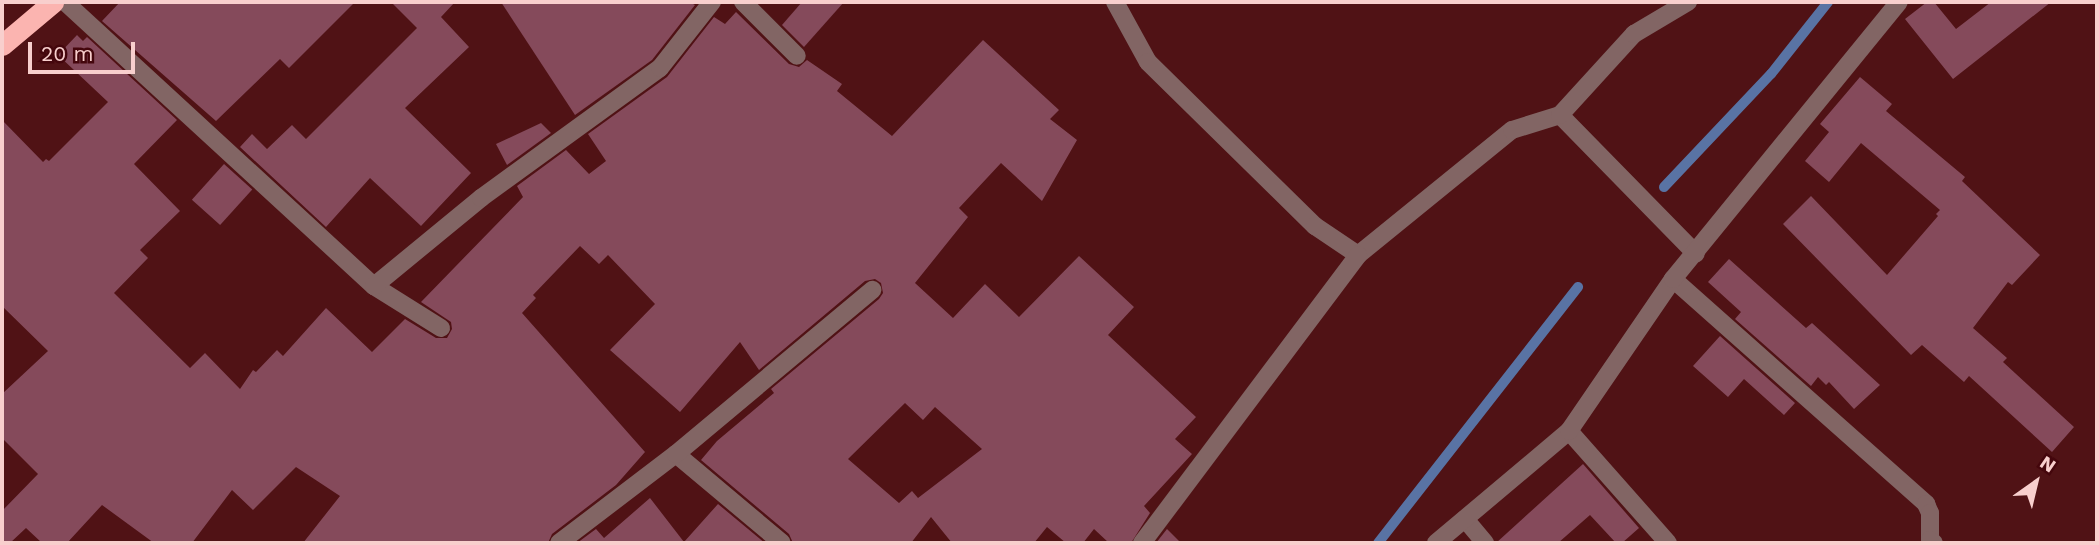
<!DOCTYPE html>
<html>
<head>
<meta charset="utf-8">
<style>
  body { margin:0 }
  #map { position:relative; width:2099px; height:545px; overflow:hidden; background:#501215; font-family:"Work Sans",sans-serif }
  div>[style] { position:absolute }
  .stream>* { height:10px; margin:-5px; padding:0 5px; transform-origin:5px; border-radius:5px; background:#5973a4 }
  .building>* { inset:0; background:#854a5b; transform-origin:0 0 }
  .minor>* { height:18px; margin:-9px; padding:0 9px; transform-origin:9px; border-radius:9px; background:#826564 }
  .highway>* { height:21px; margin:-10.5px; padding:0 10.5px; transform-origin:10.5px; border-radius:10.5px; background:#fbb4b0 }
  span { translate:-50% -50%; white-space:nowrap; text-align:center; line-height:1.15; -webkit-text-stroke:5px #44060c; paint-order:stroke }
  .frame { position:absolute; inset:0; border:4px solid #f8cfcd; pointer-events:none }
  .north { position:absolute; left:2001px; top:447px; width:70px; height:70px; -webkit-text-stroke:5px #44060c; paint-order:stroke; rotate:34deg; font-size:19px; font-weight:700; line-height:28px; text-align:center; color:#f8cfcd }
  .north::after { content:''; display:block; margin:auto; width:24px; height:32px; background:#f8cfcd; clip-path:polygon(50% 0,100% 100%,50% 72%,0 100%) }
  .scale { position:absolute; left:28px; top:42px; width:107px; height:32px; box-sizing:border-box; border:4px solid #f8cfcd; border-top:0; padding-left:9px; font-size:21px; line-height:24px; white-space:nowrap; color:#f8cfcd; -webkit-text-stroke:5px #44060c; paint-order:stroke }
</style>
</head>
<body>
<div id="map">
  <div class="stream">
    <div style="left:1664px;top:187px;width:156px;rotate:-46.6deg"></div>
    <div style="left:1771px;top:74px;width:92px;rotate:-51.6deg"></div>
    <div style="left:1378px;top:543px;width:325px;rotate:-52deg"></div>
  </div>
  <div class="building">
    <div style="clip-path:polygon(120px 2px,355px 2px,289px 68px,280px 59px,216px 121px,102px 21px)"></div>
    <div style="clip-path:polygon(391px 2px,455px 2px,441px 17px,469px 47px,405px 108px,471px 173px,421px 226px,370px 178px,326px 227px,240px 147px,252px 134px,267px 149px,292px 125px,306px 139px,417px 28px)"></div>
    <div style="clip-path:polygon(501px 2px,689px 2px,695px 5px,652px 60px,575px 115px)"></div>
    <div style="clip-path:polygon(802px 2px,844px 2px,804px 47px,782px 25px)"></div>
    <div style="clip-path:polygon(1927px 2px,1934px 2px,1956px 29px,1991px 2px,2051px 2px,1953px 79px,1905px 19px)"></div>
    <div style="clip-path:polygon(evenodd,736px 12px,789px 64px,799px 67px,807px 60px,842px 84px,837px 91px,892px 136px,983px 40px,1059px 110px,1050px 119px,1077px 140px,1042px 201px,1001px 163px,959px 208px,968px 217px,915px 283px,953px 318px,985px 284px,1019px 317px,1079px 256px,1134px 307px,1108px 335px,1196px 417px,1175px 439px,1192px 454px,1144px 506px,1150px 513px,1131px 543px,1109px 543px,1094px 529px,1083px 543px,1066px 543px,1047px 527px,1034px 543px,952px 543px,931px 517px,911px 543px,793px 543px,789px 534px,701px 460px,717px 441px,774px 393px,771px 389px,879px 299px,883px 293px,881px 283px,875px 279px,865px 281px,759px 370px,740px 342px,680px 412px,610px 350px,655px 304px,608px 255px,599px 264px,580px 246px,533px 295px,536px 298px,522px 313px,645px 452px,616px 485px,552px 534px,548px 543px,303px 543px,340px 496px,296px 467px,253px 510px,232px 490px,192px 543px,154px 543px,102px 505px,67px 543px,42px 543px,26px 528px,10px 543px,2px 543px,2px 511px,38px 474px,2px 438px,2px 394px,48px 351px,2px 306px,2px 120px,43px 162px,46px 159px,49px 161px,108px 102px,58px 55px,77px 35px,83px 41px,87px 37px,177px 120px,134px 164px,180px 211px,140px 250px,148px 258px,114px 293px,190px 368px,205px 353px,240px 389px,253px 370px,256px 372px,277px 350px,283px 356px,326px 308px,372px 352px,405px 319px,436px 338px,447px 338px,452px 329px,451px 322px,421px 302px,523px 197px,517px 186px,566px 150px,589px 174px,606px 161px,588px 134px,667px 77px,714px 17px,725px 24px,736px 12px,905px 403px,923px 420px,935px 407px,982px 449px,918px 498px,912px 491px,899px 503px,848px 459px,905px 403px)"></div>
    <div style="clip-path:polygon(1860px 77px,1892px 104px,1886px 111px,1965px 177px,1962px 181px,2040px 255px,2012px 285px,2008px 282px,1973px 328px,2007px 358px,2003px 362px,2074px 427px,2052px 452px,1969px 376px,1964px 382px,1922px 345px,1911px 355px,1783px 224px,1811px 196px,1887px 275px,1938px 216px,1936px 214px,1940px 210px,1861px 143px,1829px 182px,1805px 161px,1829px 132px,1820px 124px)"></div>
    <div style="clip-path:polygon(541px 123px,551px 133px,507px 165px,496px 144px)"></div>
    <div style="left:224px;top:164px;width:38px;height:48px;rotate:42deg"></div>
    <div style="clip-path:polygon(1729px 259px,1806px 328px,1812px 323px,1880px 385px,1854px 409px,1829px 382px,1826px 385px,1818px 377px,1811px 386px,1735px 319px,1741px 312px,1708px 282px)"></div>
    <div style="clip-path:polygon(1720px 336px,1795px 403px,1784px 415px,1744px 379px,1728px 397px,1693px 366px)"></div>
    <div style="clip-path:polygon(1583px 464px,1639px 528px,1622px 543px,1616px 543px,1590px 515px,1558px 543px,1496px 543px)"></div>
    <div style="clip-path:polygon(650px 498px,684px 542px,718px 504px,765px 543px,577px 543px,596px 529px,604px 538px)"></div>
    <div style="clip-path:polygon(1167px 529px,1181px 543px,1156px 543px)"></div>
  </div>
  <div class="minor">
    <div style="left:65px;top:2px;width:420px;rotate:42.6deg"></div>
    <div style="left:743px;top:2px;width:76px;rotate:45deg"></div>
    <div style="left:1115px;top:2px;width:68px;rotate:61.2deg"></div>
    <div style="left:1148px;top:62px;width:234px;rotate:44.5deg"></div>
    <div style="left:1315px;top:226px;width:52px;rotate:34deg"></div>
    <div style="left:1358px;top:255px;width:198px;rotate:-39.1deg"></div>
    <div style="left:1512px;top:130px;width:50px;rotate:-17.4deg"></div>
    <div style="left:1560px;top:115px;width:194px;rotate:45.6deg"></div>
    <div style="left:1560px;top:115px;width:110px;rotate:-47.6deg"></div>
    <div style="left:1634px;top:34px;width:63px;rotate:-30.7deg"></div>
    <div style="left:1673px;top:279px;width:339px;rotate:41.6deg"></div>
    <div style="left:1926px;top:504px;width:10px;rotate:66deg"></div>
    <div style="left:1930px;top:513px;width:27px;rotate:90deg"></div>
    <div style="left:1930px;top:540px;width:5px;rotate:37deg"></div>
    <div style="left:441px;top:328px;width:79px;rotate:-147.9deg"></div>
    <div style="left:374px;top:286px;width:139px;rotate:-39.4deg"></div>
    <div style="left:481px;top:198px;width:221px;rotate:-36deg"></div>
    <div style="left:660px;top:68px;width:84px;rotate:-51.8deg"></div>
    <div style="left:1569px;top:431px;width:149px;rotate:48.5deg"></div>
    <div style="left:676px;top:454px;width:138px;rotate:40deg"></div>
    <div style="left:1465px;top:519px;width:31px;rotate:50deg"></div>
    <div style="left:559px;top:543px;width:147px;rotate:-37.3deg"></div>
    <div style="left:676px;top:454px;width:256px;rotate:-39.9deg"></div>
    <div style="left:1142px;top:543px;width:360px;rotate:-53.1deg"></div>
    <div style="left:1436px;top:543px;width:174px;rotate:-40.1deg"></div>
    <div style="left:1569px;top:431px;width:184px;rotate:-55.6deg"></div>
    <div style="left:1673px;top:279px;width:357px;rotate:-50.8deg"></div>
  </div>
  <div class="highway">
    <div style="left:2px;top:45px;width:67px;rotate:-40.1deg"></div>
  </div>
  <div class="frame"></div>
  <div class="north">N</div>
  <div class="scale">20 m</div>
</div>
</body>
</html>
